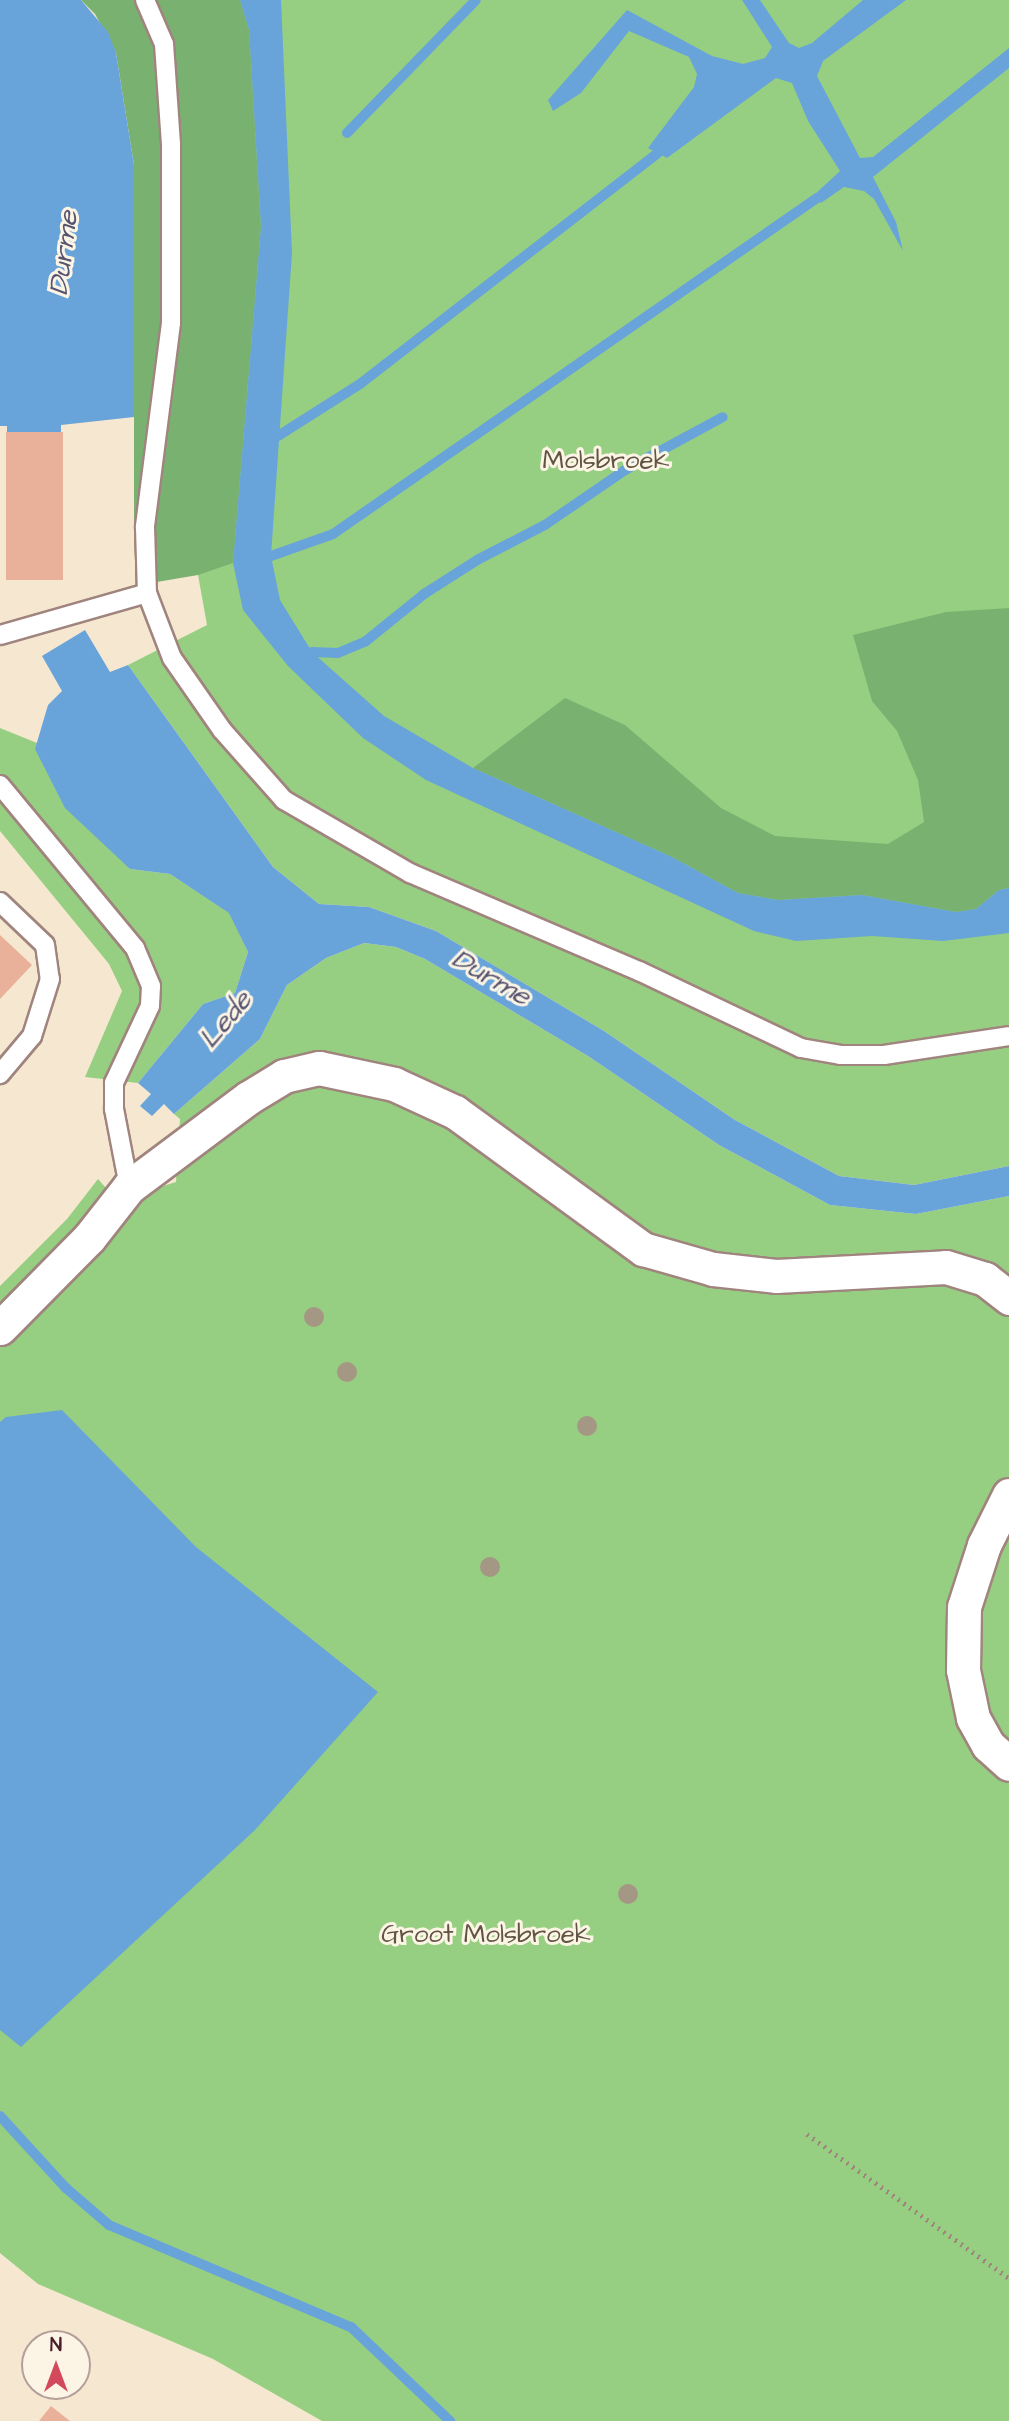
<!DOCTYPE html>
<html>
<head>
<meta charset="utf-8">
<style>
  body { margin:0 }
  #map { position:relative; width:1009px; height:2421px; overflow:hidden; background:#f6e8d0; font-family:"Architects Daughter",sans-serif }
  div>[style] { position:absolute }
  .green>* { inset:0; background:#97cf82 }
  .forest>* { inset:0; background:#79b270 }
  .water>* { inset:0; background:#68a4d9 }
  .stream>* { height:10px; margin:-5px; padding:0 5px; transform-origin:5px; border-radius:5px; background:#68a4d9 }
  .building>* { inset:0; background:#e9b09a; transform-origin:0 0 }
  .path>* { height:4.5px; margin-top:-2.25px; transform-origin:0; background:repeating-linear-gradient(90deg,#a0847e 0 2px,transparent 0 7px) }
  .roads { filter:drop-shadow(2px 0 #a0847e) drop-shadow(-2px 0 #a0847e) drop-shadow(0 2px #a0847e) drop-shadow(0 -2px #a0847e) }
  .service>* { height:18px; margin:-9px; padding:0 9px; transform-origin:9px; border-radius:9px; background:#fff }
  .minor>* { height:33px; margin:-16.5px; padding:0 16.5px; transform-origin:16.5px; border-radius:16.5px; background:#fff }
  .trees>* { width:20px; height:20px; margin:-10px; border-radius:50%; background:#a49784 }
  span { translate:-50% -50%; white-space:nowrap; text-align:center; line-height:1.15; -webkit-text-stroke:6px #fcf5e5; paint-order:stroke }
  .park-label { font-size:26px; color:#615445 }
  .water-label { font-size:28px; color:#565471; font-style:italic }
  .north { position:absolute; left:21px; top:2330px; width:70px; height:70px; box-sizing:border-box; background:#fcf5e5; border:2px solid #b59f9b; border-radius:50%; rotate:0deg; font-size:19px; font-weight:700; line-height:28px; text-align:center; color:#4a1f2b }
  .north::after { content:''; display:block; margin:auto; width:24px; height:32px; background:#d1495b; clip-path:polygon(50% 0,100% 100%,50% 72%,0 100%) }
</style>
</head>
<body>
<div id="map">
  <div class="green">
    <div style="clip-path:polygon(199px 0,1009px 0,1009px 1166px,914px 1185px,839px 1176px,735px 1120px,604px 1031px,436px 931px,369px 907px,319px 904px,273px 867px,128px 665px,207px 625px,198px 575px,197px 524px)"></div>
    <div style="clip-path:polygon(0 728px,37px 743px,130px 869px,170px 874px,230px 913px,248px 952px,235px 993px,203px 1004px,138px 1083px,85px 1077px,122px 991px,109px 964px,0 831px)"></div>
    <div style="clip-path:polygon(364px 943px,396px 947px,425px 959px,588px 1056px,719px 1145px,830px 1205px,916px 1214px,1009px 1196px,1009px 2421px,322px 2421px,213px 2359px,38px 2284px,0 2253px,0 1286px,67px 1219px,98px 1179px,106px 1188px,137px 1194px,176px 1182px,180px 1119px,174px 1114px,260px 1039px,287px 985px,326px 958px)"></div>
  </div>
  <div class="forest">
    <div style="clip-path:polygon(81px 0,240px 0,249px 30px,261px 226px,233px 563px,198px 575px,139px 585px,134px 524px,134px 165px,116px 53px,95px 14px)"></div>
    <div style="clip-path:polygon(1009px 608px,1009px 888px,999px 890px,976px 909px,956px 912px,862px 895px,778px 900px,738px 893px,672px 857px,473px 768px,565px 698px,625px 725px,721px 808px,775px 836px,888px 844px,924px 822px,918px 780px,897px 731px,872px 701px,853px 635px,946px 612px)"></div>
  </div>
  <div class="water">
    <div style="clip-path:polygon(0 0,81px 0,108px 32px,116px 53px,134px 165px,134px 417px,61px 425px,61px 432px,7px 432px,7px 426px,0 426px)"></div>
    <div style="clip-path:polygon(240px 0,281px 0,292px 253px,271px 556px,280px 600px,312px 652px,384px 716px,473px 768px,672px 857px,738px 893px,778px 900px,862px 895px,956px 912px,976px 909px,999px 890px,1009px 888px,1009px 933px,943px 941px,872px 936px,796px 941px,754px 931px,426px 780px,363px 738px,288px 666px,243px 610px,233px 563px,261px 226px,249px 30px)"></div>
    <div style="clip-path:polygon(742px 0,760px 0,789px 43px,799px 48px,812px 43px,863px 0,906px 0,823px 61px,817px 76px,860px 158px,873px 157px,1009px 48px,1009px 68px,873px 177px,896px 222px,903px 251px,874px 199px,864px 191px,844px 187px,821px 203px,814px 195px,840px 171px,808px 121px,792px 83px,776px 78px,667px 158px,648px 148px,694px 87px,697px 74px,689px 57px,629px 31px,581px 93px,553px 111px,548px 100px,627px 10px,712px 56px,743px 64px,765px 58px,772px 47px)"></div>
    <div style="clip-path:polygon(85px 630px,110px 672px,128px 665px,273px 867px,319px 904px,369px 907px,436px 931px,604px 1031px,735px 1120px,839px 1176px,914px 1185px,1009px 1166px,1009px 1196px,916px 1214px,830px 1205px,719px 1145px,588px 1056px,425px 959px,396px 947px,364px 943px,326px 958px,287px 985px,260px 1039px,174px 1114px,164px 1104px,152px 1116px,140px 1106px,151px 1094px,138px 1083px,203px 1004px,235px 993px,248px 952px,229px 913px,170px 874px,130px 869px,65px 808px,35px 749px,48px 705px,62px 691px,42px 656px)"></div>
    <div style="clip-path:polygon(62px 1410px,196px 1547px,378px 1692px,255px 1830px,21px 2047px,0 2030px,0 1422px,6px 1417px)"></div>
  </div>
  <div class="stream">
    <div style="left:347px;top:133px;width:185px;rotate:-45.9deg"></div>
    <div style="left:278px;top:436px;width:97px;rotate:-32.4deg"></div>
    <div style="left:360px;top:384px;width:377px;rotate:-37.8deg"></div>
    <div style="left:271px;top:556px;width:66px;rotate:-19.5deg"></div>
    <div style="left:333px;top:534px;width:589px;rotate:-34.77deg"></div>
    <div style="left:312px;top:652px;width:26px;rotate:2deg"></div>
    <div style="left:338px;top:653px;width:30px;rotate:-23deg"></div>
    <div style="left:366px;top:641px;width:75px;rotate:-39deg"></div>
    <div style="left:424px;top:594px;width:65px;rotate:-32.5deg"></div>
    <div style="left:479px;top:559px;width:74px;rotate:-27.3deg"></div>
    <div style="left:545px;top:525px;width:97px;rotate:-34.5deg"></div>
    <div style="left:625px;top:470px;width:111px;rotate:-28.4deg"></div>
    <div style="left:0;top:2116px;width:98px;rotate:47.5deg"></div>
    <div style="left:66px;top:2188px;width:57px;rotate:40.7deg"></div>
    <div style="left:109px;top:2225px;width:263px;rotate:22.9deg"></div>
    <div style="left:351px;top:2327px;width:137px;rotate:43.5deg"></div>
  </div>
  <div class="building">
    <div style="left:6px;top:432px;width:57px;height:148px"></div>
    <div style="clip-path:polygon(0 935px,32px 965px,0 999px)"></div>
    <div style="clip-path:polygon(51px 2406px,70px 2421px,39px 2421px)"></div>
  </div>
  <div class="path">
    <div style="left:807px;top:2134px;width:248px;rotate:35.5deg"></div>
  </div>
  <div class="roads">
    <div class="service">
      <div style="left:145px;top:0;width:48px;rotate:66.6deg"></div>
      <div style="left:164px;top:44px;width:100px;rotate:86deg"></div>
      <div style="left:171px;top:144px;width:179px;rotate:90deg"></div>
      <div style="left:171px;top:323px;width:206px;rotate:97.3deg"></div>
      <div style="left:145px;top:527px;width:66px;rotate:88.3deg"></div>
      <div style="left:147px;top:593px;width:70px;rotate:69deg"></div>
      <div style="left:172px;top:658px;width:88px;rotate:55.2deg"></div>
      <div style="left:222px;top:730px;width:94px;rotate:48.5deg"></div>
      <div style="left:284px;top:800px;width:146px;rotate:30.1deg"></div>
      <div style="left:410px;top:873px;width:249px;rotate:23.2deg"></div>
      <div style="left:639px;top:971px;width:179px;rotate:25.4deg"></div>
      <div style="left:801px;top:1048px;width:40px;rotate:10deg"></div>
      <div style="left:840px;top:1055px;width:44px"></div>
      <div style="left:884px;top:1055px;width:126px;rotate:-8.6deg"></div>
      <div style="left:0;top:635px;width:153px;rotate:-15.9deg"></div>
      <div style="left:0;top:785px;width:212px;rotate:50.4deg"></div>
      <div style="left:135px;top:948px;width:41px;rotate:67.2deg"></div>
      <div style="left:151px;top:986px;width:20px;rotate:93deg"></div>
      <div style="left:150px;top:1006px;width:85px;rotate:115.1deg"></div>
      <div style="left:114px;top:1083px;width:26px;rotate:90deg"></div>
      <div style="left:114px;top:1109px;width:79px;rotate:79.1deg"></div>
      <div style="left:0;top:902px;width:62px;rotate:43.7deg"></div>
      <div style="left:45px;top:945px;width:34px;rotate:82deg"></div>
      <div style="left:50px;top:979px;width:60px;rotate:107.5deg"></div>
      <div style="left:32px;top:1036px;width:50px;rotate:130.1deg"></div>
    </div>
    <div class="minor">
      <div style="left:0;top:1328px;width:127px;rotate:-45.3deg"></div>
      <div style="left:89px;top:1238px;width:65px;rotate:-51.9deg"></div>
      <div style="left:129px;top:1187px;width:149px;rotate:-36.8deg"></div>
      <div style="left:248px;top:1098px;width:42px;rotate:-31.4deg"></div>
      <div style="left:284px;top:1076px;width:36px;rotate:-13deg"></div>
      <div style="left:319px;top:1068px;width:77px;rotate:12deg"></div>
      <div style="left:394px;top:1084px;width:67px;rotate:24.7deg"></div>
      <div style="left:455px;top:1112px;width:233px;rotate:36.1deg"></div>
      <div style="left:643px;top:1249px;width:73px;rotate:15.9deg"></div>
      <div style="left:713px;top:1269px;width:63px;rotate:6.3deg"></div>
      <div style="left:776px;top:1276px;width:170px;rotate:-3deg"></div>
      <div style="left:946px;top:1267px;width:41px;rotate:17.1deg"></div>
      <div style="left:985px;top:1279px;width:31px;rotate:38deg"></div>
      <div style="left:1009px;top:1495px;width:56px;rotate:116.6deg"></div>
      <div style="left:984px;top:1545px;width:65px;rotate:107.9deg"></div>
      <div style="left:964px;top:1607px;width:63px;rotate:90.9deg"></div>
      <div style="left:963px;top:1670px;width:49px;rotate:78.2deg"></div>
      <div style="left:973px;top:1718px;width:31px;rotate:61deg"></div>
      <div style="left:988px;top:1745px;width:28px;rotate:42deg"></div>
    </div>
  </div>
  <div class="trees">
    <div style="left:314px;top:1317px"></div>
    <div style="left:347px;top:1372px"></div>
    <div style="left:587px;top:1426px"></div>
    <div style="left:490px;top:1567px"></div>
    <div style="left:628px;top:1894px"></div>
  </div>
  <div class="park-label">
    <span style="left:606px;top:461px">Molsbroek</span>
    <span style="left:486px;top:1935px">Groot Molsbroek</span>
  </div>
  <div class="water-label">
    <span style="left:64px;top:253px;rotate:-83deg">Durme</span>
    <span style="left:491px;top:978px;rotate:30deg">Durme</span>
    <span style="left:226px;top:1020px;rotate:-50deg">Lede</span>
  </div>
  <div class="north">N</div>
</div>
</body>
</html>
